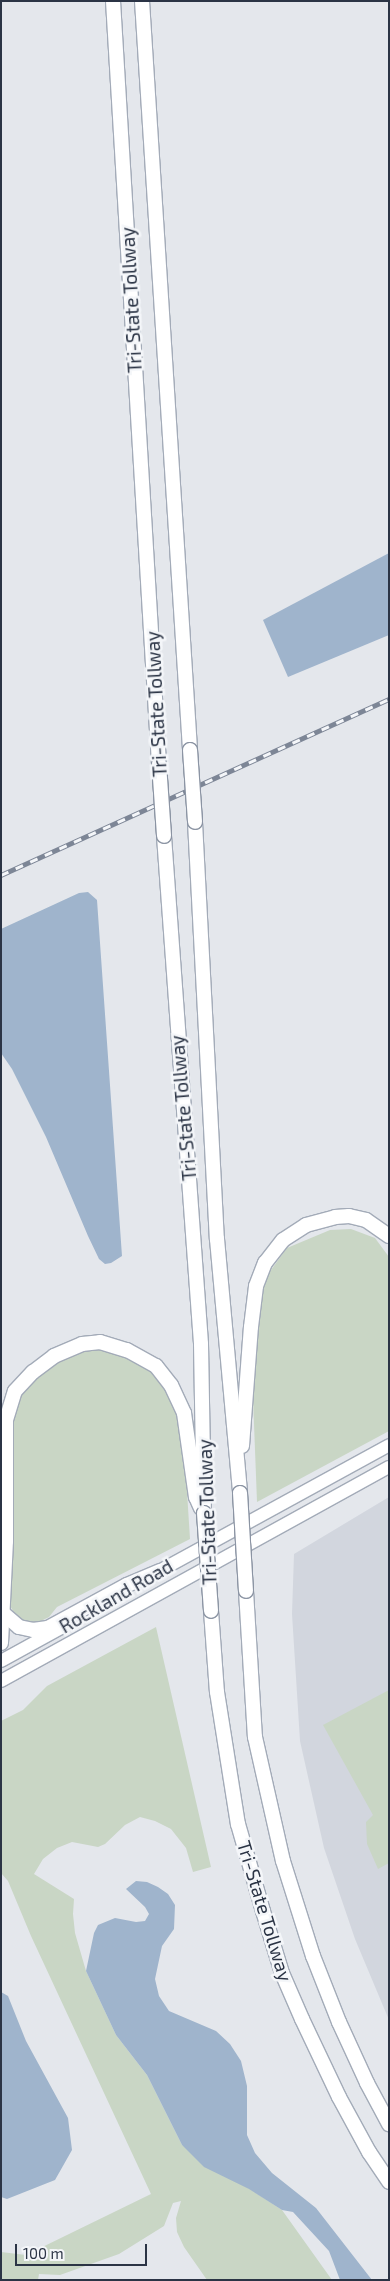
<!DOCTYPE html>
<html>
<head>
<meta charset="utf-8">
<style>
  body { margin:0 }
  #map { position:relative; width:390px; height:2281px; overflow:hidden; background:#e4e7ec; font-family:"Exo 2",sans-serif }
  div>[style] { position:absolute }
  .built>* { inset:0; background:#d2d6de }
  .green>* { inset:0; background:#c9d6c5 }
  .water>* { inset:0; background:#9fb4cc }
  .roads { filter:drop-shadow(1px 0 #a3abb8) drop-shadow(-1px 0 #a3abb8) drop-shadow(0 1px #a3abb8) drop-shadow(0 -1px #a3abb8) }
  .major>* { height:12px; margin:-6px; padding:0 6px; transform-origin:6px; border-radius:6px; background:#fff }
  .highway>* { height:14px; margin:-7px; padding:0 7px; transform-origin:7px; border-radius:7px; background:#fff }
  .rail>* { height:4.5px; margin-top:-2.25px; transform-origin:0; background:repeating-linear-gradient(90deg,#f4f6f9 0 8px,#7d8696 0 16px); box-sizing:border-box; border-block:1px solid #7d8696 }
  .bridges { filter:drop-shadow(1px 0 #8b94a3) drop-shadow(-1px 0 #8b94a3) drop-shadow(0 1px #8b94a3) drop-shadow(0 -1px #8b94a3) }
  .highway-bridge>* { height:14px; margin:-7px; padding:0 7px; transform-origin:7px; border-radius:7px; background:#fff }
  span { translate:-50% -50%; white-space:nowrap; text-align:center; line-height:1.15; -webkit-text-stroke:5px #f4f6f9; paint-order:stroke }
  .street-label { font-size:19px; color:#2b3445 }
  .frame { position:absolute; inset:0; border:2px solid #2b3445; pointer-events:none }
  .scale { position:absolute; left:15px; top:2244px; width:132px; height:22px; box-sizing:border-box; border:2px solid #2b3445; border-top:0; padding-left:6px; font-size:15px; line-height:18px; white-space:nowrap; color:#2b3445; -webkit-text-stroke:4px #f4f6f9; paint-order:stroke }
</style>
</head>
<body>
<div id="map">
  <div class="built">
    <div style="clip-path:polygon(389px 1497px,388px 1915px,389px 2020px,355px 1939px,324px 1848px,300px 1741px,292px 1614px,294px 1554px)"></div>
  </div>
  <div class="green">
    <div style="clip-path:polygon(351px 1229px,375px 1238px,389px 1257px,389px 1431px,257px 1502px,253px 1398px,257px 1322px,263px 1281px,287px 1248px,330px 1230px)"></div>
    <div style="clip-path:polygon(102px 1343px,143px 1361px,172px 1394px,185px 1460px,190px 1539px,57px 1607px,49px 1617px,39px 1622px,26px 1623px,17px 1617px,5px 1598px,9px 1419px,17px 1393px,42px 1367px)"></div>
    <div style="clip-path:polygon(156px 1627px,211px 1867px,193px 1872px,186px 1848px,171px 1829px,155px 1821px,140px 1817px,125px 1825px,105px 1844px,98px 1847px,72px 1842px,57px 1848px,43px 1859px,34px 1874px,74px 1899px,73px 1914px,75px 1933px,86px 1971px,116px 2035px,147px 2075px,182px 2145px,282px 2210px,332px 2280px,207px 2280px,184px 2247px,177px 2232px,176px 2218px,181px 2201px,173px 2203px,164px 2226px,119px 2254px,60px 2275px,39px 2274px,38px 2280px,1px 2280px,1px 2252px,26px 2255px,151px 2194px,31px 1936px,8px 1881px,1px 1873px,1px 1721px,23px 1710px,47px 1686px)"></div>
    <div style="clip-path:polygon(389px 1690px,389px 1863px,378px 1869px,367px 1844px,366px 1822px,373px 1815px,323px 1725px)"></div>
  </div>
  <div class="water">
    <div style="clip-path:polygon(389px 553px,389px 635px,288px 677px,263px 620px)"></div>
    <div style="clip-path:polygon(88px 892px,97px 900px,122px 1256px,111px 1263px,105px 1264px,99px 1259px,88px 1236px,46px 1137px,12px 1069px,1px 1053px,1px 929px,79px 893px)"></div>
    <div style="clip-path:polygon(136px 1881px,147px 1882px,158px 1887px,168px 1894px,175px 1905px,174px 1929px,162px 1946px,155px 1979px,159px 1996px,169px 2011px,216px 2031px,230px 2044px,241px 2061px,247px 2086px,247px 2135px,255px 2153px,272px 2173px,316px 2208px,372px 2280px,340px 2280px,329px 2251px,293px 2212px,282px 2210px,249px 2189px,204px 2167px,182px 2145px,147px 2075px,116px 2035px,86px 1971px,94px 1933px,98px 1925px,115px 1918px,136px 1922px,145px 1921px,149px 1914px,145px 1907px,126px 1889px)"></div>
    <div style="clip-path:polygon(1px 1992px,8px 1996px,26px 2041px,68px 2118px,72px 2150px,55px 2180px,7px 2199px,1px 2197px)"></div>
  </div>
  <div class="roads">
    <div class="major">
      <div style="left:152px;top:1575px;width:270px;rotate:-28.7deg"></div>
      <div style="left:1px;top:1661px;width:68px;rotate:-28.8deg"></div>
      <div style="left:1px;top:1681px;width:443px;rotate:-28.9deg"></div>
    </div>
    <div class="highway">
      <div style="left:113px;top:1px;width:764px;rotate:86.55deg"></div>
      <div style="left:142px;top:1px;width:751px;rotate:86.33deg"></div>
      <div style="left:195px;top:822px;width:418px;rotate:87deg"></div>
      <div style="left:217px;top:1239px;width:255px;rotate:84.8deg"></div>
      <div style="left:164px;top:836px;width:509px;rotate:85.83deg"></div>
      <div style="left:201px;top:1344px;width:169px;rotate:89deg"></div>
      <div style="left:242px;top:1446px;width:119px;rotate:-85.7deg"></div>
      <div style="left:251px;top:1327px;width:41px;rotate:-83deg"></div>
      <div style="left:256px;top:1286px;width:25px;rotate:-69deg"></div>
      <div style="left:265px;top:1263px;width:29px;rotate:-52deg"></div>
      <div style="left:283px;top:1240px;width:27px;rotate:-33deg"></div>
      <div style="left:306px;top:1225px;width:30px;rotate:-15deg"></div>
      <div style="left:335px;top:1217px;width:14px;rotate:-4deg"></div>
      <div style="left:349px;top:1216px;width:17px;rotate:13deg"></div>
      <div style="left:366px;top:1220px;width:28px;rotate:35deg"></div>
      <div style="left:246px;top:1591px;width:146px;rotate:86.5deg"></div>
      <div style="left:255px;top:1737px;width:127px;rotate:77.3deg"></div>
      <div style="left:283px;top:1861px;width:100px;rotate:72.5deg"></div>
      <div style="left:313px;top:1956px;width:71px;rotate:68.5deg"></div>
      <div style="left:339px;top:2022px;width:67px;rotate:65.3deg"></div>
      <div style="left:367px;top:2083px;width:47px;rotate:61.8deg"></div>
      <div style="left:211px;top:1611px;width:81px;rotate:85.8deg"></div>
      <div style="left:217px;top:1692px;width:134px;rotate:81deg"></div>
      <div style="left:238px;top:1824px;width:91px;rotate:74deg"></div>
      <div style="left:263px;top:1911px;width:65px;rotate:73deg"></div>
      <div style="left:282px;top:1973px;width:50px;rotate:66.5deg"></div>
      <div style="left:302px;top:2019px;width:86px;rotate:64.6deg"></div>
      <div style="left:339px;top:2097px;width:63px;rotate:61.4deg"></div>
      <div style="left:369px;top:2152px;width:36px;rotate:56deg"></div>
      <div style="left:4px;top:1614px;width:20px;rotate:41deg"></div>
      <div style="left:19px;top:1627px;width:14px;rotate:12deg"></div>
      <div style="left:33px;top:1630px;width:15px;rotate:-8deg"></div>
      <div style="left:48px;top:1628px;width:90px;rotate:-28.6deg"></div>
      <div style="left:127px;top:1585px;width:36px;rotate:-23deg"></div>
      <div style="left:1px;top:1643px;width:102px;rotate:-87.2deg"></div>
      <div style="left:6px;top:1541px;width:121px;rotate:-90deg"></div>
      <div style="left:6px;top:1420px;width:30px;rotate:-73deg"></div>
      <div style="left:15px;top:1391px;width:26px;rotate:-47deg"></div>
      <div style="left:33px;top:1372px;width:26px;rotate:-37deg"></div>
      <div style="left:54px;top:1356px;width:30px;rotate:-23deg"></div>
      <div style="left:82px;top:1344px;width:18px;rotate:-6deg"></div>
      <div style="left:100px;top:1342px;width:28px;rotate:17deg"></div>
      <div style="left:127px;top:1350px;width:33px;rotate:29deg"></div>
      <div style="left:156px;top:1366px;width:24px;rotate:52deg"></div>
      <div style="left:171px;top:1385px;width:31px;rotate:65deg"></div>
      <div style="left:184px;top:1413px;width:85px;rotate:81.9deg"></div>
      <div style="left:196px;top:1497px;width:12px;rotate:66deg"></div>
    </div>
  </div>
  <div class="rail">
    <div style="left:1px;top:875px;width:426px;rotate:-24.4deg"></div>
  </div>
  <div class="bridges">
    <div class="highway-bridge">
      <div style="left:190px;top:750px;width:72px;rotate:86deg"></div>
      <div style="left:159px;top:764px;width:72px;rotate:86deg"></div>
      <div style="left:240px;top:1493px;width:98px;rotate:86.5deg"></div>
      <div style="left:204px;top:1513px;width:98px;rotate:85.9deg"></div>
    </div>
  </div>
  <div class="street-label">
    <span style="left:131px;top:300px;rotate:-93deg">Tri-State Tollway</span>
    <span style="left:156px;top:704px;rotate:-93deg">Tri-State Tollway</span>
    <span style="left:183px;top:1108px;rotate:-95deg">Tri-State Tollway</span>
    <span style="left:207px;top:1512px;rotate:-92deg">Tri-State Tollway</span>
    <span style="left:116px;top:1596px;rotate:-30deg">Rockland Road</span>
    <span style="left:265px;top:1911px;rotate:73deg">Tri-State Tollway</span>
  </div>
  <div class="frame"></div>
  <div class="scale">100 m</div>
</div>
</body>
</html>
